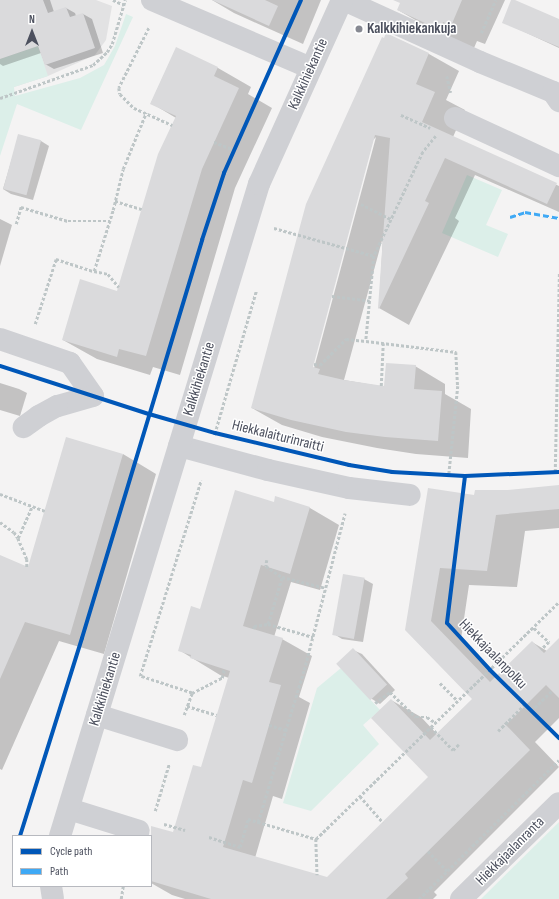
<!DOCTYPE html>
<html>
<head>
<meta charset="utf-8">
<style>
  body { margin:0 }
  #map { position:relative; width:559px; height:899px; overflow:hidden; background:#f4f3f3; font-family:"Sofia Sans Condensed",sans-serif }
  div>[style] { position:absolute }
  .education>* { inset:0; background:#e2e2e3 }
  .green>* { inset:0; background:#dcefe9 }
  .shadow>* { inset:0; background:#0003 }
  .building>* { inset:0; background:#dadadc; transform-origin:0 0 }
  .path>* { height:2.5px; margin-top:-1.25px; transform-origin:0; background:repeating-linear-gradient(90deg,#bec6c7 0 3px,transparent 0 5px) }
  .minor>* { height:22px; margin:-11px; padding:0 11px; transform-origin:11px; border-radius:11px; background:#cfd0d4 }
  .quiet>* { height:3px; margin-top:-1.5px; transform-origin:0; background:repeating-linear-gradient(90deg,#3fa9f5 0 6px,transparent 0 9px) }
  .cycleway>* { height:4px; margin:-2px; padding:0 2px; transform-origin:2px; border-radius:2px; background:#0057b8 }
  .dots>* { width:11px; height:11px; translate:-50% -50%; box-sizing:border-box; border:2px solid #fff; border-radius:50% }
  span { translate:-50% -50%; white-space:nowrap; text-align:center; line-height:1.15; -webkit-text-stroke:3px #fff; paint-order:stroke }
  .poi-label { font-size:15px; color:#4c505e; font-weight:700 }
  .left { translate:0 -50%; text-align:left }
  .street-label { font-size:15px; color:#4c505e }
  .legend { position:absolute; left:12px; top:835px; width:140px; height:52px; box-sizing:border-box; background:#fff; border:1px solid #b7b9bf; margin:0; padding:5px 7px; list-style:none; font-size:12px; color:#4c505e }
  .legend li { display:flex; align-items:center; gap:8px; height:20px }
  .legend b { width:20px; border:1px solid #b7b9bf }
  .north { position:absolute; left:12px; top:12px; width:40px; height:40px; -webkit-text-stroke:3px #fff; paint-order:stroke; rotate:0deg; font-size:11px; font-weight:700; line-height:16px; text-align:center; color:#4c505e }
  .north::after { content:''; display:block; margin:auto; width:14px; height:18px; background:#4c505e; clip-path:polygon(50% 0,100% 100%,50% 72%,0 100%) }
</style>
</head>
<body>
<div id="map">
  <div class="education">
    <div style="clip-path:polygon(0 0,96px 0,112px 6px,106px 40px,95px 55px,48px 76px,14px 87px,0 82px)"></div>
  </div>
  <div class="green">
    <div style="clip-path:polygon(126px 14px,133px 17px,81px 130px,17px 104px,0 156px,0 59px,38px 46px,48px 76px,14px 87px,15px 96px,80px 78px,104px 65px,115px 46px)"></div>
    <div style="clip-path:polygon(467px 175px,502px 190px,486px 225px,508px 234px,498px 257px,442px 233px)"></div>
    <div style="clip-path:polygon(341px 668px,380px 710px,363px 725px,379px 744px,311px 811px,283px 803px,317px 688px)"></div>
    <div style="clip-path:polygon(559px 822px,559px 899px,481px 899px)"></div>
  </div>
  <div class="shadow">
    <div style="clip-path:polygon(0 0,50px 0,54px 12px,66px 8px,75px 13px,76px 16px,83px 14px,92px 19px,103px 53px,54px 69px,45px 64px,41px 53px,3px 66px,0 64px)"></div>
    <div style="clip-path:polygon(212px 0,321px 0,303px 44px,234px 13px)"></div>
    <div style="clip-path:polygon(402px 0,505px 0,485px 44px,477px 41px,474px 48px,431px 29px,398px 10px)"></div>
    <div style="clip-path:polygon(513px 0,559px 20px,559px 48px,503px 22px)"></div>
    <div style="clip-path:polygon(evenodd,387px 34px,429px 54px,459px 71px,446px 100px,465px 110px,453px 137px,559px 186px,559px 212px,475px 175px,455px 218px,459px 221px,409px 325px,379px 308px,383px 237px,344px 380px,385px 387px,415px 366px,445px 384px,445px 394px,471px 409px,468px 458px,416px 454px,377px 448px,322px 437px,282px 425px,252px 408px,387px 34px,376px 137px,313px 372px,311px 371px,373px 140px,376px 137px)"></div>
    <div style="clip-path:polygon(176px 49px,218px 68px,251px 87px,248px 94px,272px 108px,235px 188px,180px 375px,153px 367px,150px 375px,97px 359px,63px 340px,118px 292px,176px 118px,151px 103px)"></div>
    <div style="clip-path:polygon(19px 135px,41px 141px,49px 146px,33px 200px,11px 194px,3px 189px)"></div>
    <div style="clip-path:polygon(0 219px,12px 225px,0 266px)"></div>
    <div style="clip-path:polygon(0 383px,19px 389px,27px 393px,20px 416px,0 410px)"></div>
    <div style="clip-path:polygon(123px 454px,156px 474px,104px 654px,59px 641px,2px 770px,0 769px,0 556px,29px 569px)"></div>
    <div style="clip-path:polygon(559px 486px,559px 528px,525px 531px,517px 587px,469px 585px,461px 639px,497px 677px,532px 642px,547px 651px,559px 639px,559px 718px,535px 742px,559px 767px,434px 892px,437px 895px,433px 899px,185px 899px,172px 895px,151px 883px,151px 837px,174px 834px,202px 769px,229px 678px,220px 675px,179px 650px,200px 610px,275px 503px,276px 497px,310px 508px,339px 525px,320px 590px,291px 582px,274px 637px,282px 639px,312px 656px,299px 697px,310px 703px,282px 799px,273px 796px,255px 858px,328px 879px,429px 777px,391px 700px,421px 717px,437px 734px,473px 699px,406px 630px,475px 496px)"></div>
    <div style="clip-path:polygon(364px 579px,373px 584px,363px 642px,342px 639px,334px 634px)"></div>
    <div style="clip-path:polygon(353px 650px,362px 654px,395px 690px,380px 704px,372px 699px,338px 664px)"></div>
  </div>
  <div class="building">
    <div style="clip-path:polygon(0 0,43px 0,48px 13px,66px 7px,70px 17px,83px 13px,95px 48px,45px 65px,38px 46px,0 59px)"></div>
    <div style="clip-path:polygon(212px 0,265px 0,278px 6px,269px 26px)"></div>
    <div style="clip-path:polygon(393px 0,462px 0,451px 26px,443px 22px,440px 30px,397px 10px,400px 3px)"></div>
    <div style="clip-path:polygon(511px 0,515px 0,559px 19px,559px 47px,502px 23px)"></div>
    <div style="clip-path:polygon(386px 33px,429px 53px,416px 84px,435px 92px,422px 122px,557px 183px,547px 204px,445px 158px,425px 201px,429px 203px,379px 309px,378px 308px,390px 138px,375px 135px,313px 367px,320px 369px,318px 374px,344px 380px,384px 386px,386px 363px,416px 365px,414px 389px,442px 391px,438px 441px,385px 437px,346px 432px,291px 420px,251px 408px,306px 204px,382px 37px,384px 38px)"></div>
    <div style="clip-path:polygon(176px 47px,218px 67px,214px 76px,239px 88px,202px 169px,146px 356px,119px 349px,117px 357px,62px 340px,80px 279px,117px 291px,158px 154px,176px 116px,150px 104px)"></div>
    <div style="left:18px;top:134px;width:24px;height:57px;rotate:15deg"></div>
    <div style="clip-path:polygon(66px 437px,123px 454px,70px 635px,25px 622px,0 679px,0 555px,28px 567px)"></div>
    <div style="clip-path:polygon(559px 485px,559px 509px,496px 515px,487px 571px,440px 568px,431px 621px,490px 682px,532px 641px,544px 653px,559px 638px,559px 698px,546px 685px,506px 725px,530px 750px,405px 874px,408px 878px,386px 899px,211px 899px,151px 881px,151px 826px,173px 832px,193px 765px,201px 767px,230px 671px,190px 658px,191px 655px,178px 651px,191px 606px,200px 609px,235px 490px,274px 502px,275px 496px,310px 507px,290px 574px,261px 565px,243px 626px,283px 638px,269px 682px,281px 685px,252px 783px,243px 780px,223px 847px,327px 877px,428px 777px,371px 718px,391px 699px,430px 740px,472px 699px,405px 630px,428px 488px,474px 495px,475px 490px,508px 490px)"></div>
    <div style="left:343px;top:574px;width:22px;height:62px;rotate:10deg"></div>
    <div style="left:353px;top:648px;width:50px;height:23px;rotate:47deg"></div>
  </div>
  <div class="path">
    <div style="left:113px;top:0;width:12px;rotate:24deg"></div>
    <div style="left:149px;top:28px;width:67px;rotate:116.6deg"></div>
    <div style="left:119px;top:88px;width:6px;rotate:81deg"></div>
    <div style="left:120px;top:94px;width:20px;rotate:45deg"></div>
    <div style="left:134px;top:108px;width:42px;rotate:24.1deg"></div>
    <div style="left:481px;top:33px;width:36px;rotate:-66deg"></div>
    <div style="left:447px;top:76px;width:17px;rotate:77deg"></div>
    <div style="left:0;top:98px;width:99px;rotate:-19.5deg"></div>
    <div style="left:93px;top:65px;width:19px;rotate:-43deg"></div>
    <div style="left:107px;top:52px;width:9px;rotate:-58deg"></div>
    <div style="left:112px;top:44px;width:46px;rotate:-73.5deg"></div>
    <div style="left:401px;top:115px;width:32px;rotate:24deg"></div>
    <div style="left:436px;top:136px;width:21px;rotate:129deg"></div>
    <div style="left:423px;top:152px;width:115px;rotate:115.2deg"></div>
    <div style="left:374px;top:256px;width:85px;rotate:95.4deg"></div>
    <div style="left:366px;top:341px;width:91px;rotate:7deg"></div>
    <div style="left:456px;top:352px;width:34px;rotate:87deg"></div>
    <div style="left:458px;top:386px;width:89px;rotate:95.8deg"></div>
    <div style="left:214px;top:142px;width:22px;rotate:21deg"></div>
    <div style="left:115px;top:201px;width:28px;rotate:17deg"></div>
    <div style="left:361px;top:204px;width:34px;rotate:27deg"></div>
    <div style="left:16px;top:224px;width:18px;rotate:-74deg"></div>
    <div style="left:21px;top:207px;width:49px;rotate:16.6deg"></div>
    <div style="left:68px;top:221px;width:42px"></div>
    <div style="left:274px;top:228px;width:104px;rotate:15.6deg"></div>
    <div style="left:94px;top:271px;width:14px;rotate:12deg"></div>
    <div style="left:108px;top:274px;width:17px;rotate:50deg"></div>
    <div style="left:332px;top:296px;width:38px;rotate:7deg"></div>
    <div style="left:35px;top:324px;width:68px;rotate:-72.1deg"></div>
    <div style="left:56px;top:259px;width:40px;rotate:18deg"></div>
    <div style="left:94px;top:271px;width:64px;rotate:-72.7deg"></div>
    <div style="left:113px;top:210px;width:42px;rotate:-76.3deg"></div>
    <div style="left:123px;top:169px;width:61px;rotate:-67.7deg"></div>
    <div style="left:314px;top:364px;width:6px;rotate:9deg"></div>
    <div style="left:320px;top:365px;width:37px;rotate:-45deg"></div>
    <div style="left:346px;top:339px;width:20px;rotate:6deg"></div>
    <div style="left:381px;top:386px;width:43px;rotate:-87.3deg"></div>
    <div style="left:216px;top:429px;width:144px;rotate:-73.8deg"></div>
    <div style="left:555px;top:472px;width:199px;rotate:-88.8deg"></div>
    <div style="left:0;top:494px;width:48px;rotate:20.7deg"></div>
    <div style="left:0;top:522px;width:17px;rotate:36deg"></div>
    <div style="left:14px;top:532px;width:7px;rotate:56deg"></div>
    <div style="left:18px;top:538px;width:23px;rotate:67deg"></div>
    <div style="left:27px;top:559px;width:8px;rotate:90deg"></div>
    <div style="left:18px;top:538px;width:35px;rotate:-66deg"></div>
    <div style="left:267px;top:560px;width:6px;rotate:99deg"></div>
    <div style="left:266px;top:566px;width:19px;rotate:35deg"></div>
    <div style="left:282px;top:577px;width:45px;rotate:14deg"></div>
    <div style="left:268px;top:624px;width:49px;rotate:-73.4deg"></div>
    <div style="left:534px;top:628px;width:21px;rotate:43deg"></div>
    <div style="left:549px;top:642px;width:11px;rotate:135deg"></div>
    <div style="left:254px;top:629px;width:3px;rotate:-90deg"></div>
    <div style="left:254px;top:626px;width:14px;rotate:-8deg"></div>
    <div style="left:268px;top:624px;width:47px;rotate:16.1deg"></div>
    <div style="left:440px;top:683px;width:25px;rotate:45deg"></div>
    <div style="left:192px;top:693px;width:34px;rotate:-27deg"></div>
    <div style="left:222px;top:678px;width:9px;rotate:-77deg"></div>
    <div style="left:375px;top:703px;width:19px;rotate:-36deg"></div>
    <div style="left:390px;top:692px;width:36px;rotate:44deg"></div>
    <div style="left:416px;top:717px;width:11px"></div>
    <div style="left:427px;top:717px;width:11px;rotate:34deg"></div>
    <div style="left:187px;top:706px;width:31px;rotate:17deg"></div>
    <div style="left:531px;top:711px;width:29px;rotate:-44deg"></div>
    <div style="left:184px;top:715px;width:23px;rotate:-70deg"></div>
    <div style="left:192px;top:693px;width:55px;rotate:-161.9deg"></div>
    <div style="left:140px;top:676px;width:205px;rotate:-72.7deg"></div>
    <div style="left:269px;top:725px;width:18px;rotate:16deg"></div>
    <div style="left:431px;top:727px;width:32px;rotate:46deg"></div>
    <div style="left:453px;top:750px;width:8px;rotate:-45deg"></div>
    <div style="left:498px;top:731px;width:38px;rotate:-45deg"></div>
    <div style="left:360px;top:796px;width:35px;rotate:49deg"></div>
    <div style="left:155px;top:811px;width:49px;rotate:-73.4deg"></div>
    <div style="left:258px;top:822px;width:159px;rotate:-73.2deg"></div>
    <div style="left:304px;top:670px;width:162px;rotate:-75.4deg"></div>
    <div style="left:164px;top:824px;width:22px;rotate:16deg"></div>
    <div style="left:209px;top:837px;width:33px;rotate:18deg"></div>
    <div style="left:240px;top:847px;width:29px;rotate:-74deg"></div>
    <div style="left:248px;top:819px;width:71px;rotate:16.4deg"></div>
    <div style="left:316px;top:839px;width:339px;rotate:-44.3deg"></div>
    <div style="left:316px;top:839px;width:36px;rotate:88deg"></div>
    <div style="left:428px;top:851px;width:28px;rotate:46deg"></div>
    <div style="left:121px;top:899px;width:13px;rotate:-81deg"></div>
    <div style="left:419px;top:899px;width:197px;rotate:-44.8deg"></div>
  </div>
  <div class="minor">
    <div style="left:152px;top:0;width:173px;rotate:23.2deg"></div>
    <div style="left:344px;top:0;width:149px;rotate:24.5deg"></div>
    <div style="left:480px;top:62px;width:79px;rotate:22.3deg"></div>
    <div style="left:553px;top:92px;width:11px;rotate:56deg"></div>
    <div style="left:455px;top:118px;width:115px;rotate:24.8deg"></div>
    <div style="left:0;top:339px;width:74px;rotate:18.9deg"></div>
    <div style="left:70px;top:363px;width:40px;rotate:55.1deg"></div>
    <div style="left:93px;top:396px;width:37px;rotate:164deg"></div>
    <div style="left:57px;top:406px;width:21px;rotate:151deg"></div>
    <div style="left:39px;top:416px;width:19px;rotate:144deg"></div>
    <div style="left:179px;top:446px;width:92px;rotate:15.1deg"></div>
    <div style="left:268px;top:470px;width:83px;rotate:12.5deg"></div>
    <div style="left:349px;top:488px;width:61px;rotate:6.5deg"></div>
    <div style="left:97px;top:715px;width:84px;rotate:17.4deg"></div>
    <div style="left:69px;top:809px;width:73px;rotate:17.4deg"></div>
    <div style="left:60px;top:836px;width:682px;rotate:-73.03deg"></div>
    <div style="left:259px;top:184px;width:202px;rotate:-65.7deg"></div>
    <div style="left:51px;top:886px;width:12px;rotate:81deg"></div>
    <div style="left:461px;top:899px;width:137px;rotate:-44.4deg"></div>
  </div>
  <div class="quiet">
    <div style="left:510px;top:217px;width:16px;rotate:-18deg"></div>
    <div style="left:525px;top:212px;width:35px;rotate:10deg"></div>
  </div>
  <div class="cycleway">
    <div style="left:0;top:366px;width:157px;rotate:17.9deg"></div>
    <div style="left:149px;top:414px;width:69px;rotate:16.1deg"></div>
    <div style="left:215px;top:433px;width:138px;rotate:13.4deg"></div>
    <div style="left:349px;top:465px;width:44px;rotate:9.2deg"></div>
    <div style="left:392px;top:472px;width:73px;rotate:3.1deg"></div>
    <div style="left:465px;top:476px;width:94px;rotate:-2.4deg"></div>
    <div style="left:465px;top:476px;width:148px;rotate:97deg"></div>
    <div style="left:447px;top:623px;width:64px;rotate:47.5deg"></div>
    <div style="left:490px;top:670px;width:97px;rotate:44.6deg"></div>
    <div style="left:20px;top:836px;width:207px;rotate:-72.6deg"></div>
    <div style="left:82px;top:638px;width:416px;rotate:-73.2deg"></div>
    <div style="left:202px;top:240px;width:71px;rotate:-71.8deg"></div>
    <div style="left:224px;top:173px;width:189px;rotate:-66deg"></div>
  </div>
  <div class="dots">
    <div style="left:359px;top:29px;background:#878992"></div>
  </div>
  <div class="poi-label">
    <span class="left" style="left:367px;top:29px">Kalkkihiekankuja</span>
  </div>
  <div class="street-label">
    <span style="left:308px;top:74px;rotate:-66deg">Kalkkihiekantie</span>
    <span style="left:199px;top:379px;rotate:-73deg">Kalkkihiekantie</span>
    <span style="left:278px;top:436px;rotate:14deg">Hiekkalaiturinraitti</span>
    <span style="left:493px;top:654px;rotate:46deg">Hiekkajaalanpolku</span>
    <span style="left:105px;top:689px;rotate:-73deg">Kalkkihiekantie</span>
    <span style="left:510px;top:851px;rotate:-45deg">Hiekkajaalanranta</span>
  </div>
  <ul class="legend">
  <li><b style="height:5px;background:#0057b8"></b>Cycle path</li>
  <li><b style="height:5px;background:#3fa9f5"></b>Path</li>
  </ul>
  <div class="north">N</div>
</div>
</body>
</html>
